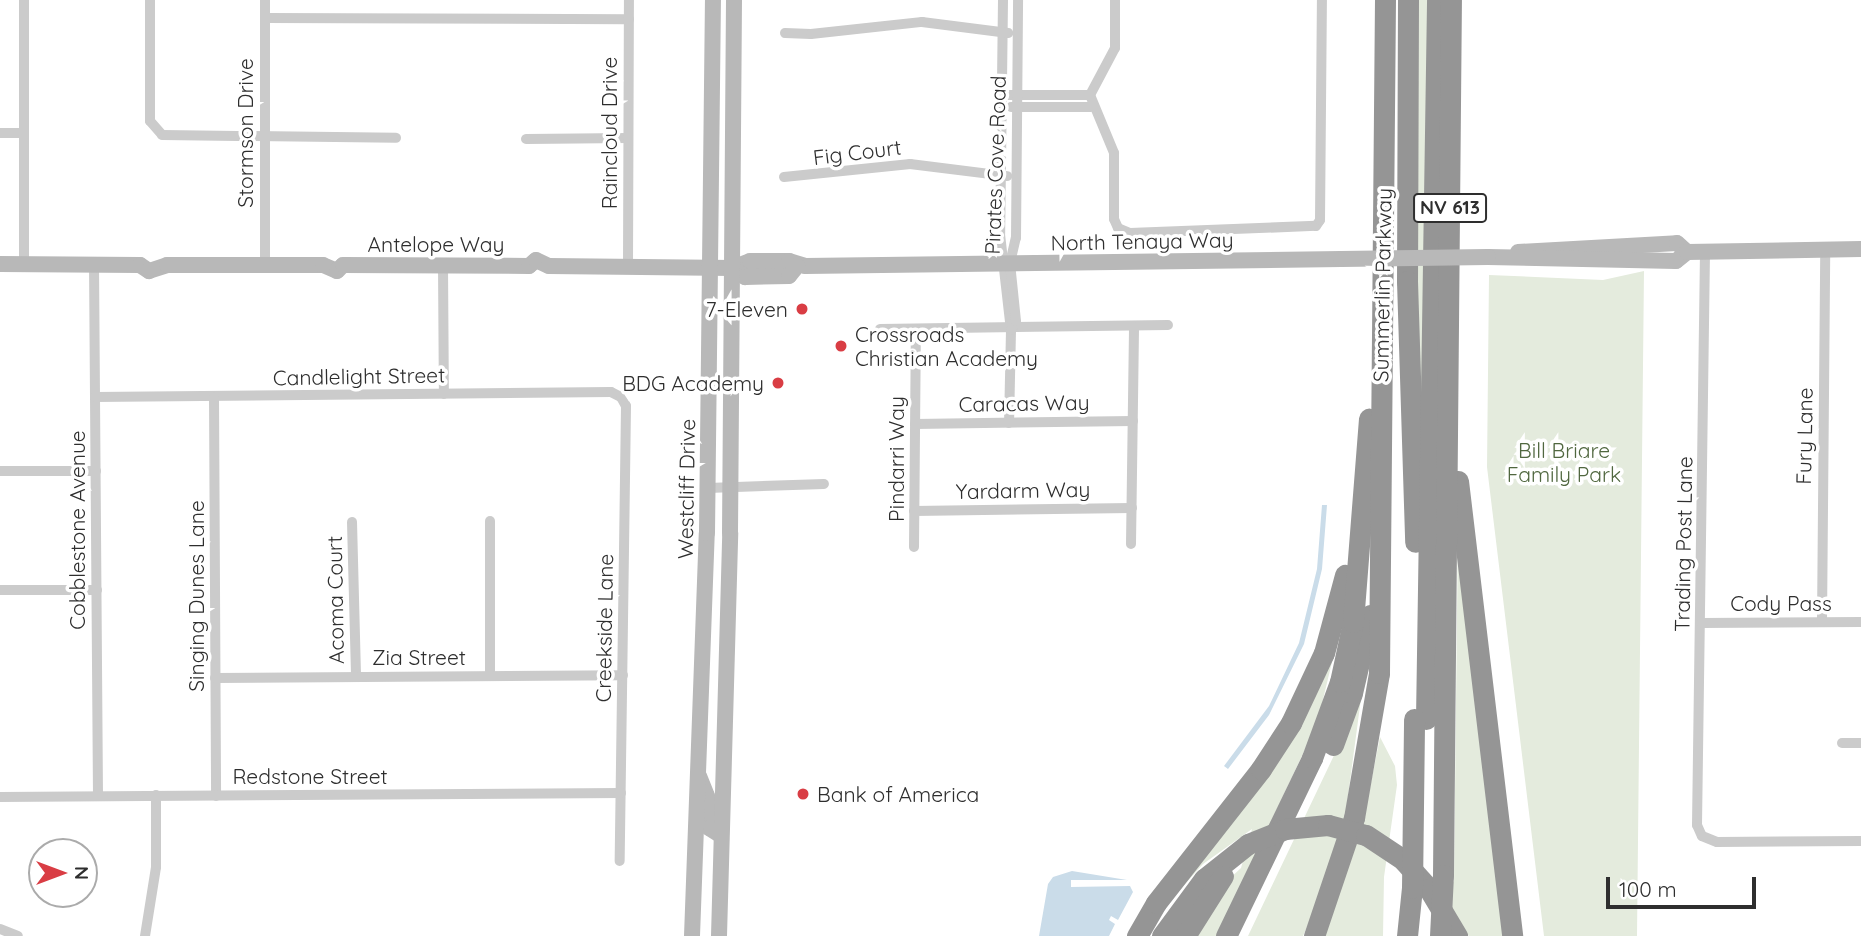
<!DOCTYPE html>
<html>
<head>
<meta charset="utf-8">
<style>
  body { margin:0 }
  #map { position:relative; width:1861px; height:936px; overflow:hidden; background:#fff; font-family:Quicksand,sans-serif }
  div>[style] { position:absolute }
  .green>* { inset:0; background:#e4ebdd }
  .water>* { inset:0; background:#cadce9 }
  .street>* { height:10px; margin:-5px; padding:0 5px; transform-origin:5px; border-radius:5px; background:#cbcbcb }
  .secondary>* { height:16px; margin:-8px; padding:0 8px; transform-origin:8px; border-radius:8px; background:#b8b8b8 }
  .highway>* { height:21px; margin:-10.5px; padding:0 10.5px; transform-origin:10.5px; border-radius:10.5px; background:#959595 }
  .secondary-bridge>* { height:16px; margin:-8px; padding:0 8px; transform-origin:8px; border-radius:8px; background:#b8b8b8 }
  .highway-bridge>* { height:21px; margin:-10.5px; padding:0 10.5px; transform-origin:10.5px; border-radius:10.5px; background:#959595 }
  .dots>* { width:19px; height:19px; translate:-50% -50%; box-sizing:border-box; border:4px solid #fff; border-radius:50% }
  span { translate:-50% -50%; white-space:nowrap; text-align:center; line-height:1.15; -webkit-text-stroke:7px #fff; paint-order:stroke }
  .shield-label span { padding:2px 5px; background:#fff; border:2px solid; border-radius:5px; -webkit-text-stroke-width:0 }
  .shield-label { font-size:19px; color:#2e2e2e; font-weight:700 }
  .street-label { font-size:21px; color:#2e2e2e }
  .poi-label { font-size:21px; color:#2e2e2e }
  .right { translate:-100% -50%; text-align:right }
  .left { translate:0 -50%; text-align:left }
  .park-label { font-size:21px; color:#50673f }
  .north { position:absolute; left:28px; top:838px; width:70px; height:70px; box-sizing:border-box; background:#fff; border:2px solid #ababab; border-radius:50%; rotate:90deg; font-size:19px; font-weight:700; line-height:28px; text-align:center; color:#2e2e2e }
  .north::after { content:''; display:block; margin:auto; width:24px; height:32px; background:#d93d44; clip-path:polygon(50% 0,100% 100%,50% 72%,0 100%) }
  .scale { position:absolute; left:1606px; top:877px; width:150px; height:32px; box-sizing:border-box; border:4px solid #2e2e2e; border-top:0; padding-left:9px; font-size:21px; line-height:24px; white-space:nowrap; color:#2e2e2e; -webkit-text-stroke:5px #fff; paint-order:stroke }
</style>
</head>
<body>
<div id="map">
  <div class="green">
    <div style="clip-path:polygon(1415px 0,1429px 0,1422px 493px,1413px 274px)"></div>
    <div style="clip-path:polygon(1644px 271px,1637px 936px,1544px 936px,1487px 467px,1489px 275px,1603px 280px)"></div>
    <div style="clip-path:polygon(1458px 524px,1506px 936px,1469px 936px,1453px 913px,1436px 871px,1454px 882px)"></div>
    <div style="clip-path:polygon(1342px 621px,1317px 724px,1217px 936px,1191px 936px,1227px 881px,1241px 868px,1252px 829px,1203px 864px,1149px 924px,1223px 827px)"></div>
    <div style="clip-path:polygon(1366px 661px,1346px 811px,1319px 899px,1303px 936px,1248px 936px,1338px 747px)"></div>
    <div style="clip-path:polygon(1380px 737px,1395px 766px,1397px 785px,1384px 877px,1383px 936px,1323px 936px,1364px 818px)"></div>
  </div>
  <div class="water">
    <div style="clip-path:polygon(1322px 505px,1327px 505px,1322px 569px,1304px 644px,1269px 715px,1228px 769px,1224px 766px,1269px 706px,1299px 643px,1317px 569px)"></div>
    <div style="clip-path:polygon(1072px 871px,1127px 880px,1071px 880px,1071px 887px,1130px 886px,1133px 892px,1118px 920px,1111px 916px,1109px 920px,1115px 924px,1109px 936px,1039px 936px,1048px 884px,1053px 877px)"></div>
  </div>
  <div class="street">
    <div style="left:150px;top:0;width:121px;rotate:90deg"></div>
    <div style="left:150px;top:121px;width:18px;rotate:49deg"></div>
    <div style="left:162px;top:135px;width:234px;rotate:0.7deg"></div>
    <div style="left:1003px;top:0;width:234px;rotate:90.7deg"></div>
    <div style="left:1000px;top:234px;width:97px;rotate:83.5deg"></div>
    <div style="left:1011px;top:330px;width:93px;rotate:91.2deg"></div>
    <div style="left:1115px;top:0;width:48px;rotate:90deg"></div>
    <div style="left:1115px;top:48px;width:53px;rotate:118deg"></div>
    <div style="left:1090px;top:95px;width:63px;rotate:67.5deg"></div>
    <div style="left:1114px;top:153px;width:66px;rotate:90deg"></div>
    <div style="left:1114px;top:219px;width:10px;rotate:66deg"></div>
    <div style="left:1118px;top:228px;width:13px;rotate:23deg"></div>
    <div style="left:1130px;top:233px;width:186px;rotate:-2.2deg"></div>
    <div style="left:1316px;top:226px;width:7px;rotate:-56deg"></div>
    <div style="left:1320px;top:220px;width:220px;rotate:-89.5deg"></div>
    <div style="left:265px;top:18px;width:364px;rotate:0.2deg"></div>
    <div style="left:785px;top:33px;width:26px;rotate:2deg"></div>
    <div style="left:811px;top:34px;width:112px;rotate:-6.2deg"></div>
    <div style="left:922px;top:22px;width:87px;rotate:7.3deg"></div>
    <div style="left:1002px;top:95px;width:88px"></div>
    <div style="left:1011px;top:107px;width:80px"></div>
    <div style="left:0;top:133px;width:23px"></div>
    <div style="left:526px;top:139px;width:102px;rotate:-0.6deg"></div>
    <div style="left:784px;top:177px;width:127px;rotate:-5.9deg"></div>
    <div style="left:910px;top:164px;width:98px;rotate:7.1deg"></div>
    <div style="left:1705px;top:252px;width:573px;rotate:90.8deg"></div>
    <div style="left:1697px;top:825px;width:12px;rotate:66deg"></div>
    <div style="left:1702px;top:836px;width:16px;rotate:22deg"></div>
    <div style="left:1717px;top:842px;width:144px;rotate:-0.4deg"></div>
    <div style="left:24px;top:264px;width:264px;rotate:-90deg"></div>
    <div style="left:94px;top:264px;width:531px;rotate:89.57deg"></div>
    <div style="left:265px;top:265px;width:265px;rotate:-90deg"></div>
    <div style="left:443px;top:266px;width:128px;rotate:89.6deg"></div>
    <div style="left:628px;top:267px;width:267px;rotate:-89.8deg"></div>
    <div style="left:880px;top:329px;width:288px;rotate:-0.8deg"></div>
    <div style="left:1011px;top:330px;width:10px;rotate:-61deg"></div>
    <div style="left:1016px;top:321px;width:58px;rotate:-95.9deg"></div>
    <div style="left:1010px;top:263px;width:26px;rotate:-77deg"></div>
    <div style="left:1016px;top:238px;width:238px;rotate:-89.5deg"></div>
    <div style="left:95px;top:397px;width:516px;rotate:-0.56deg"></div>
    <div style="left:611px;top:392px;width:11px;rotate:27deg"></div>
    <div style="left:621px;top:397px;width:10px;rotate:61deg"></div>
    <div style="left:626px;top:406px;width:455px;rotate:90.8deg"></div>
    <div style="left:214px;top:397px;width:399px;rotate:89.7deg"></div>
    <div style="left:915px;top:424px;width:218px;rotate:-0.8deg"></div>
    <div style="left:0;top:471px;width:96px"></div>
    <div style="left:708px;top:488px;width:116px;rotate:-2deg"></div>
    <div style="left:914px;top:511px;width:218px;rotate:-0.8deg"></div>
    <div style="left:490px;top:521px;width:155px;rotate:90deg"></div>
    <div style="left:352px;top:522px;width:155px;rotate:88.5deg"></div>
    <div style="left:1131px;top:544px;width:217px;rotate:-89.2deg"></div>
    <div style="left:914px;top:547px;width:218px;rotate:-89.5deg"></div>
    <div style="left:0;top:590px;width:97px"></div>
    <div style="left:1822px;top:622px;width:372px;rotate:-89.5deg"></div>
    <div style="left:1702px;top:623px;width:159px;rotate:-0.4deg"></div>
    <div style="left:215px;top:678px;width:408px;rotate:-0.4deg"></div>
    <div style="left:1842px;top:743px;width:19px"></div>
    <div style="left:0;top:797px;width:621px;rotate:-0.37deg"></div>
    <div style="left:0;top:929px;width:19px;rotate:21deg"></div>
    <div style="left:145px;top:936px;width:70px;rotate:-80.9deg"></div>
    <div style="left:156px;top:867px;width:72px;rotate:-90deg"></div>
  </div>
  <div class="secondary">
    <div style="left:1518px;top:252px;width:159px;rotate:-3.2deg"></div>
    <div style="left:1677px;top:243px;width:13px;rotate:42deg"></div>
    <div style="left:1488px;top:257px;width:188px;rotate:1.2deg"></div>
    <div style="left:1676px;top:261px;width:14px;rotate:-39deg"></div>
    <div style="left:1687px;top:252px;width:174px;rotate:-1deg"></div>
    <div style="left:0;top:264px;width:140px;rotate:0.4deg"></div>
    <div style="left:140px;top:265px;width:11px;rotate:34deg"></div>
    <div style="left:149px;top:271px;width:19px;rotate:-18deg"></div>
    <div style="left:167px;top:265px;width:156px"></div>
    <div style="left:323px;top:265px;width:15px;rotate:23deg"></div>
    <div style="left:337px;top:271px;width:8px;rotate:-45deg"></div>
    <div style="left:343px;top:265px;width:186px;rotate:0.3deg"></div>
    <div style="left:529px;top:266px;width:9px;rotate:-41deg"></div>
    <div style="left:536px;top:260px;width:14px;rotate:25deg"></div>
    <div style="left:549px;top:266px;width:183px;rotate:0.6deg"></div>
    <div style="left:732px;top:268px;width:19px;rotate:-21deg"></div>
    <div style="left:750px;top:261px;width:39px"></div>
    <div style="left:789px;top:261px;width:17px;rotate:17deg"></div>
    <div style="left:805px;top:266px;width:536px;rotate:-0.75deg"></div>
    <div style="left:732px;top:268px;width:16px;rotate:35deg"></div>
    <div style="left:745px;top:277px;width:44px;rotate:-1.3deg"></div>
    <div style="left:789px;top:276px;width:13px;rotate:-51deg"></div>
    <div style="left:699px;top:776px;width:22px;rotate:68deg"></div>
    <div style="left:707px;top:796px;width:32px;rotate:86deg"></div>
    <div style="left:709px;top:828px;width:13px;rotate:32deg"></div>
    <div style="left:692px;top:936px;width:403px;rotate:-87.9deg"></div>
    <div style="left:707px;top:533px;width:533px;rotate:-89.36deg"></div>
    <div style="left:719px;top:936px;width:403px;rotate:-88.4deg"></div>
    <div style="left:730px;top:533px;width:533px;rotate:-89.57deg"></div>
  </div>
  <div class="highway">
    <div style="left:1408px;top:0;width:281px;rotate:90.2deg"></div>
    <div style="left:1407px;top:281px;width:261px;rotate:88.2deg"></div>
    <div style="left:1458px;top:481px;width:458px;rotate:83.2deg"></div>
    <div style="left:1426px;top:719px;width:719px;rotate:-89.12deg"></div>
    <div style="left:1333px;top:745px;width:55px;rotate:-69.9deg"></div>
    <div style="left:1352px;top:693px;width:80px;rotate:-77deg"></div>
    <div style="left:1404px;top:861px;width:38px;rotate:48deg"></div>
    <div style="left:1429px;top:889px;width:55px;rotate:59.2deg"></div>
    <div style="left:1443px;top:875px;width:875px;rotate:-89.48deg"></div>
    <div style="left:1137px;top:936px;width:38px;rotate:-60deg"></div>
    <div style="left:1156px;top:903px;width:170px;rotate:-51.9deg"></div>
    <div style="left:1261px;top:769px;width:55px;rotate:-56.9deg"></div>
    <div style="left:1291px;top:723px;width:77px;rotate:-64.8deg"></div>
    <div style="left:1324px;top:653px;width:81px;rotate:-74.9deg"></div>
    <div style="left:1162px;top:936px;width:71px;rotate:-53.6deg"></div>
    <div style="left:1204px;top:879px;width:56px;rotate:-38.5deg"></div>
    <div style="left:1185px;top:936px;width:71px;rotate:-57.7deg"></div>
    <div style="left:1226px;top:936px;width:198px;rotate:-64.2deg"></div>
    <div style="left:1312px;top:758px;width:81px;rotate:-69.8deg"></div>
    <div style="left:1340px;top:682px;width:61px;rotate:-77.8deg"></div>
    <div style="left:1353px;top:622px;width:204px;rotate:-85.5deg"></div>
    <div style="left:1314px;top:936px;width:125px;rotate:-71.3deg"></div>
    <div style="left:1354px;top:818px;width:147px;rotate:-80.2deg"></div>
    <div style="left:1379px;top:673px;width:673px;rotate:-89.49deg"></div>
  </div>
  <div class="secondary-bridge">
    <div style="left:1341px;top:259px;width:147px;rotate:-0.8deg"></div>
  </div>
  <div class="highway-bridge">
    <div style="left:1248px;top:844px;width:40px;rotate:-22deg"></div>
    <div style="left:1285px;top:829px;width:43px;rotate:-5.3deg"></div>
    <div style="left:1328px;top:825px;width:39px;rotate:15deg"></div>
    <div style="left:1366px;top:835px;width:43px;rotate:33.7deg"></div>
    <div style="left:1407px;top:936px;width:48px;rotate:-84.1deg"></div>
    <div style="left:1412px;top:888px;width:169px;rotate:-89.3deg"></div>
    <div style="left:1440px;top:936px;width:61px;rotate:-87.2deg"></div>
  </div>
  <div class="dots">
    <div style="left:802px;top:309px;background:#d93d44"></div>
    <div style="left:841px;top:346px;background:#d93d44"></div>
    <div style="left:778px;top:383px;background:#d93d44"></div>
    <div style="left:803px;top:794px;background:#d93d44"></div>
  </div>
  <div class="shield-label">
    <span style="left:1450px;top:208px">NV 613</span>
  </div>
  <div class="street-label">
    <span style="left:245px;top:133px;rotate:-90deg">Stormson Drive</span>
    <span style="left:609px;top:133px;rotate:-90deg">Raincloud Drive</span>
    <span style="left:857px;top:152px;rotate:-7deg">Fig Court</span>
    <span style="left:995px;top:165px;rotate:-88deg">Pirates Cove Road</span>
    <span style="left:1142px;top:241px;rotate:-1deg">North Tenaya Way</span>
    <span style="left:436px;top:244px">Antelope Way</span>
    <span style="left:1382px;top:285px;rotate:-89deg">Summerlin Parkway</span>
    <span style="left:359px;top:376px;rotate:-1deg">Candlelight Street</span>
    <span style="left:1024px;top:403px;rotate:-1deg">Caracas Way</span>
    <span style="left:1804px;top:436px;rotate:-89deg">Fury Lane</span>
    <span style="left:896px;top:459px;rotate:-90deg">Pindarri Way</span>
    <span style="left:686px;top:489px;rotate:-89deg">Westcliff Drive</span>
    <span style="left:1023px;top:490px;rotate:-1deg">Yardarm Way</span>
    <span style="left:77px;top:530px;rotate:-90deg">Cobblestone Avenue</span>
    <span style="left:1683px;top:544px;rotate:-89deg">Trading Post Lane</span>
    <span style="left:196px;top:596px;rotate:-90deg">Singing Dunes Lane</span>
    <span style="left:335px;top:600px;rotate:-91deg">Acoma Court</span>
    <span style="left:1781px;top:603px">Cody Pass</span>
    <span style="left:604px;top:628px;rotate:-89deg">Creekside Lane</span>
    <span style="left:419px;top:657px">Zia Street</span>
    <span style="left:310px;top:776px">Redstone Street</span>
  </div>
  <div class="poi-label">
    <span class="right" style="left:788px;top:309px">7-Eleven</span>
    <span class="left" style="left:855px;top:346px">Crossroads<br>Christian Academy</span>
    <span class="right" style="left:764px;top:383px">BDG Academy</span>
    <span class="left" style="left:817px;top:794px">Bank of America</span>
  </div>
  <div class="park-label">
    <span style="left:1564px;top:462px">Bill Briare<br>Family Park</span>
  </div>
  <div class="north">N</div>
  <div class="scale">100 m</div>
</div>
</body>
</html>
